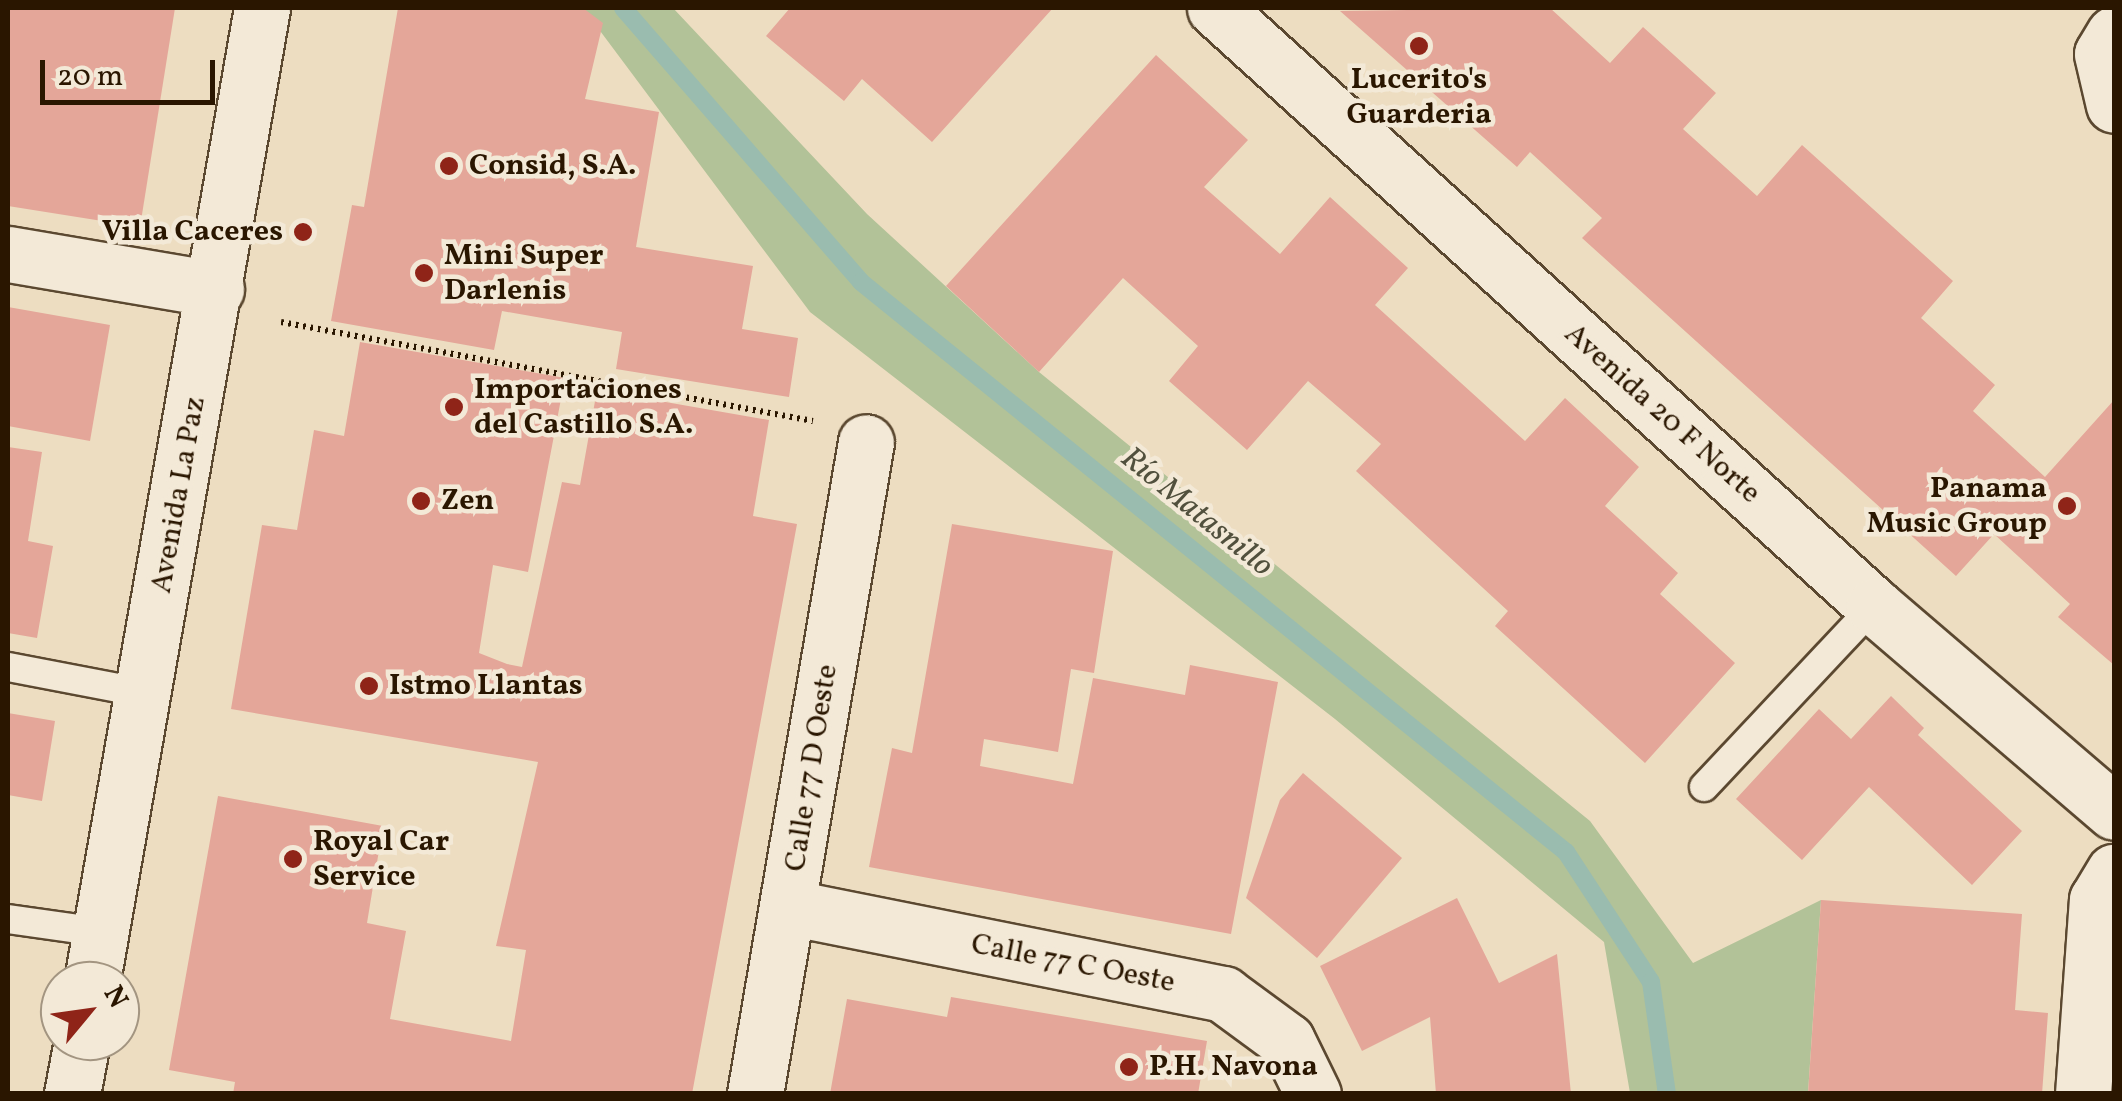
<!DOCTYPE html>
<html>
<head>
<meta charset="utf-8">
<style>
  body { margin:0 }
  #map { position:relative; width:2122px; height:1101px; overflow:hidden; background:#edddc1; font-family:Vollkorn,serif }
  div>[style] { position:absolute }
  .green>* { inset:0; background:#b2c298 }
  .stream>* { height:18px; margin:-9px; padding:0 9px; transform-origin:9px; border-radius:9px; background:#9abcaf }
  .building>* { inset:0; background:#e4a699 }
  .path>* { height:6px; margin-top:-3px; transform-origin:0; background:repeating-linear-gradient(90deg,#2a1600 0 2.5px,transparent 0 7.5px) }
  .roads { filter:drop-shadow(2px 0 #5b4830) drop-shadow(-2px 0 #5b4830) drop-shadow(0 2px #5b4830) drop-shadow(0 -2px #5b4830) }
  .service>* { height:28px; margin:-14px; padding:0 14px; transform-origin:14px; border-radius:14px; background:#f3e9d7 }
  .minor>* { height:55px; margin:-27.5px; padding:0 27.5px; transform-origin:27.5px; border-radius:27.5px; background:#f3e9d7 }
  .secondary>* { height:55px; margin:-27.5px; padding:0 27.5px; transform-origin:27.5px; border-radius:27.5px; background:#f3e9d7 }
  .dots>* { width:28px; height:28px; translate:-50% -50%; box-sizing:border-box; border:5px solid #f3e9d7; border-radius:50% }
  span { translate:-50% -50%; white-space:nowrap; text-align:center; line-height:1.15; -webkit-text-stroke:9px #f3e9d7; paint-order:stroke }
  .poi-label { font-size:30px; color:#2a1600; font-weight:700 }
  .left { translate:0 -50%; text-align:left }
  .right { translate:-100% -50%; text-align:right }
  .street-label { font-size:30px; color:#2a1600 }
  .water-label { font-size:32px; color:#51503d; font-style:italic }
  .frame { position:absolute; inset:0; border:10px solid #2a1600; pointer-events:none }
  .north { position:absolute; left:40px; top:961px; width:100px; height:100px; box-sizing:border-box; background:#f3e9d7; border:2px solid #a39581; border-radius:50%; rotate:61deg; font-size:28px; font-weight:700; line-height:40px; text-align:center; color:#2a1600 }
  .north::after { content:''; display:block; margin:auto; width:35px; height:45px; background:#8f2418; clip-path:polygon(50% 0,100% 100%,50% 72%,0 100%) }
  .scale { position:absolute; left:40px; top:60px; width:175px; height:45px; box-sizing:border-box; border:5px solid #2a1600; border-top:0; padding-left:12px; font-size:30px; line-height:35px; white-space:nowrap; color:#2a1600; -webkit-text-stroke:8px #f3e9d7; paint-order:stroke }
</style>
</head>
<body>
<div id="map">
  <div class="green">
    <div style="clip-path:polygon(583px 8px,673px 8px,867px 214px,1039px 372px,1590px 821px,1693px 963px,1821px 900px,1808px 1093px,1630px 1093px,1604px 942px,1335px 719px,810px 312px)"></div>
  </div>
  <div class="stream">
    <div style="left:623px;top:8px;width:363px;rotate:49deg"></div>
    <div style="left:861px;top:282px;width:907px;rotate:38.96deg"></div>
    <div style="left:1566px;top:852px;width:155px;rotate:56.8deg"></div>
    <div style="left:1651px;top:982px;width:113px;rotate:81.9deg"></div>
  </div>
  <div class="building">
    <div style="clip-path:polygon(8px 8px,175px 8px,140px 227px,8px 206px)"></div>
    <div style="clip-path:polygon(398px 8px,583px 8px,603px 23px,585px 99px,659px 112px,636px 247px,753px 266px,742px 329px,798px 338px,789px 397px,616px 369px,622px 332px,502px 311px,494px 350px,331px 321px,352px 205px,364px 207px)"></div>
    <div style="clip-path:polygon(790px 8px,1053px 8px,932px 142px,862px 79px,844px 101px,766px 36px)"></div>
    <div style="clip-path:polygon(1550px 8px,1610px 63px,1643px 27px,1716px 93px,1683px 129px,1757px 196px,1802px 145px,1953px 281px,1921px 318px,1995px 385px,1973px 411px,2045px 477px,2114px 400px,2114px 665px,2058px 617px,2070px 604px,1994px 534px,1956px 576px,1582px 238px,1602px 218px,1530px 152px,1517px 167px,1340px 11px)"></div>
    <div style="clip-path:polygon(1156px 55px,1248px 140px,1204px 187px,1280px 254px,1330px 197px,1408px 268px,1375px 305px,1525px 441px,1565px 398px,1639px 467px,1605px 506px,1678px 573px,1660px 594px,1735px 663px,1645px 763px,1495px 626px,1508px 611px,1356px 471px,1381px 444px,1308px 381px,1247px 450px,1169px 381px,1198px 346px,1123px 278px,1039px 372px,946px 286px)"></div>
    <div style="clip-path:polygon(8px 307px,110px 325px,90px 441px,8px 426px)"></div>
    <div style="clip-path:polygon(360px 342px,565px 378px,528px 572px,493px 565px,479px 653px,507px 664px,522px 667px,562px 482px,580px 485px,597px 390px,769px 420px,753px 516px,797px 524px,692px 1094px,233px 1094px,235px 1082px,169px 1070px,218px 796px,383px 826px,367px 923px,406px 931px,390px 1019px,511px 1041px,526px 950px,496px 946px,538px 762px,231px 709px,262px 525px,297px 530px,314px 430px,344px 436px)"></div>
    <div style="clip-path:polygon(8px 447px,42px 452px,28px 541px,53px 546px,37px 638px,8px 633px)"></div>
    <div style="clip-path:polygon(952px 524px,1113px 551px,1094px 673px,1071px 669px,1058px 752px,984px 739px,980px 766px,1073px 784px,1093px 678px,1185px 695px,1190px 665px,1278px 682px,1231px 934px,869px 867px,892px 748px,912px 753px)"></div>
    <div style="clip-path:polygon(1891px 696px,1924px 728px,1918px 735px,2022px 831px,1972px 885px,1869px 787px,1802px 860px,1736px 799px,1819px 709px,1851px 739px)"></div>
    <div style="clip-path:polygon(8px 713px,55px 721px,42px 801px,8px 795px)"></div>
    <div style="clip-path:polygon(1303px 773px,1402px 858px,1317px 958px,1246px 898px,1280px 800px)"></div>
    <div style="clip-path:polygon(1457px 898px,1499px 983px,1557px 954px,1571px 1094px,1436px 1094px,1430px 1017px,1362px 1051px,1320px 966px)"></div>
    <div style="clip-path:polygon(1821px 900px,2022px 914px,2015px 1010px,2048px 1013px,2042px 1094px,1808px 1094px)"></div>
    <div style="clip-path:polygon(951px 997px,1207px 1041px,1198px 1094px,830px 1094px,847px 999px,947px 1017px)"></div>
  </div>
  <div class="path">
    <div style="left:281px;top:322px;width:541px;rotate:10.54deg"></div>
  </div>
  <div class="roads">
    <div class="service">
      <div style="left:8px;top:667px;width:138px;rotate:10.8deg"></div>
      <div style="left:1704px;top:787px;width:248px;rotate:-46.8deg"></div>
      <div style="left:8px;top:919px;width:94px;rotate:8deg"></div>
    </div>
    <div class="minor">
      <div style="left:1215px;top:8px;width:890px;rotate:42.22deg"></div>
      <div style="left:1874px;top:606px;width:316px;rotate:40.6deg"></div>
      <div style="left:2114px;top:34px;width:23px;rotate:121deg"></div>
      <div style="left:2102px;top:54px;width:52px;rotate:76.8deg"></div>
      <div style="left:8px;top:254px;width:211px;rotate:9.6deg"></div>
      <div style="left:788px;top:907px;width:444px;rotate:11.3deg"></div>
      <div style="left:1223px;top:994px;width:79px;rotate:36.3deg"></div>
      <div style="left:1287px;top:1041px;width:59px;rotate:63.9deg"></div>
      <div style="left:755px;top:1094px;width:661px;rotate:-80.34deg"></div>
      <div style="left:2083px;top:1094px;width:195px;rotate:-85.9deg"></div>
      <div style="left:2097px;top:900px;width:33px;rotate:-59deg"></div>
    </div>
    <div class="secondary">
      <div style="left:92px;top:981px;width:988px;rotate:-80.09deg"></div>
      <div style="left:72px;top:1094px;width:54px;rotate:-79.3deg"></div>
    </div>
  </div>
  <div class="dots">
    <div style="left:1419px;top:46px;background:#8f2418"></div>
    <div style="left:449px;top:166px;background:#8f2418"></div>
    <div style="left:303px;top:232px;background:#8f2418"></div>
    <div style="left:424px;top:273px;background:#8f2418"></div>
    <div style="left:454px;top:407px;background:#8f2418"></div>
    <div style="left:421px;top:501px;background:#8f2418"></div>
    <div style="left:2067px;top:506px;background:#8f2418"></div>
    <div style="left:369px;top:686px;background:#8f2418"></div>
    <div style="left:293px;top:859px;background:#8f2418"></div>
    <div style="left:1129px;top:1067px;background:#8f2418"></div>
  </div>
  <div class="poi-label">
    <span style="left:1419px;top:97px">Lucerito's<br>Guarderia</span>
    <span class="left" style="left:469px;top:166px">Consid, S.A.</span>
    <span class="right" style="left:283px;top:232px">Villa Caceres</span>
    <span class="left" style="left:444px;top:273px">Mini Super<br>Darlenis</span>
    <span class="left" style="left:474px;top:407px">Importaciones<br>del Castillo S.A.</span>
    <span class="right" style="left:2047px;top:506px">Panama<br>Music Group</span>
    <span class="left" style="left:441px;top:501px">Zen</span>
    <span class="left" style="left:389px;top:686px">Istmo Llantas</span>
    <span class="left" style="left:313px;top:859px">Royal Car<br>Service</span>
    <span class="left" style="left:1149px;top:1067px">P.H. Navona</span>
  </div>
  <div class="street-label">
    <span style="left:1662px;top:414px;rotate:42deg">Avenida 20 F Norte</span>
    <span style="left:179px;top:495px;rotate:-80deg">Avenida La Paz</span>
    <span style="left:812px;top:768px;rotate:-81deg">Calle 77 D Oeste</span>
    <span style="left:1073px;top:964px;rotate:11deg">Calle 77 C Oeste</span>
  </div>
  <div class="water-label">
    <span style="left:1196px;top:513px;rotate:39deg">Río Matasnillo</span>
  </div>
  <div class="frame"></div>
  <div class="north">N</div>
  <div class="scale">20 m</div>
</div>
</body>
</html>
